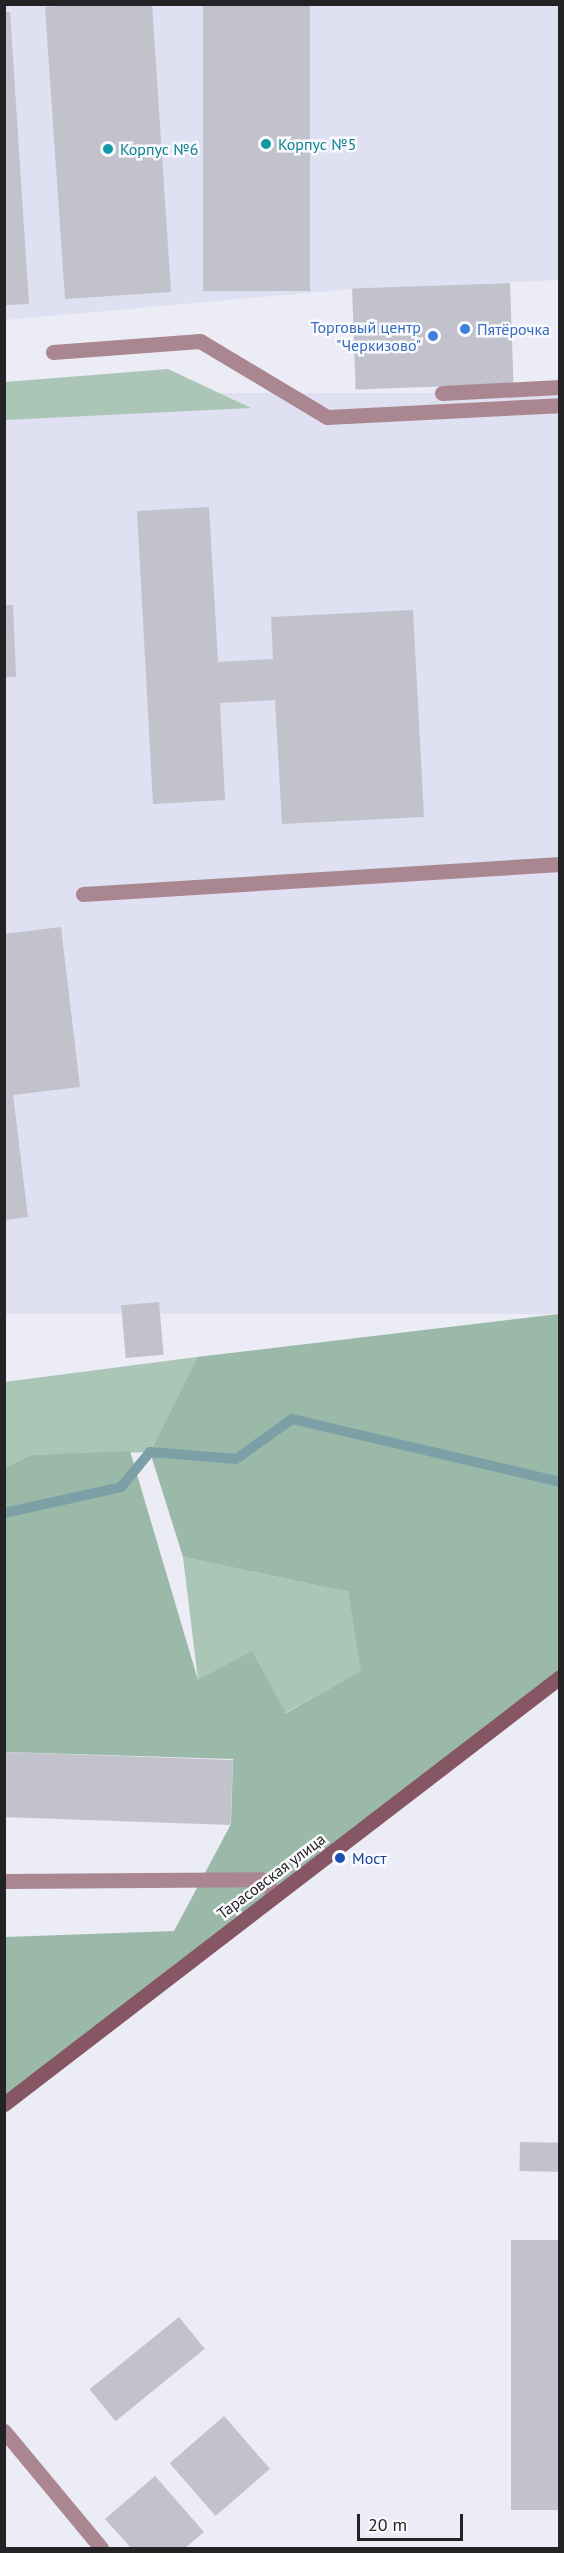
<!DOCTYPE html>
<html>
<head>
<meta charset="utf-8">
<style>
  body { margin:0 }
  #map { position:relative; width:564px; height:2553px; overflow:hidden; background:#ebecf6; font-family:"PT Sans",sans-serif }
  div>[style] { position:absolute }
  .built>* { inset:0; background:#dfe0f1; transform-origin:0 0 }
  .green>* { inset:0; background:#abc6b7 }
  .forest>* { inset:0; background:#9bb9a8 }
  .stream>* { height:10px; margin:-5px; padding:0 5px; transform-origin:5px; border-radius:5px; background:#7ca0a6 }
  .building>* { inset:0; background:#c1c2cb; transform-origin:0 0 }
  .service>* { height:15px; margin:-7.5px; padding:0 7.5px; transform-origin:7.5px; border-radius:7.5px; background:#aa8790 }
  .minor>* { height:15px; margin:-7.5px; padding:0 7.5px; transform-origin:7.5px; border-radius:7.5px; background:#aa8790 }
  .secondary>* { height:15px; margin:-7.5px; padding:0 7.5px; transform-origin:7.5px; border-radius:7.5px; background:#875664 }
  .dots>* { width:16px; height:16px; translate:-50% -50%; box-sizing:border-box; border:3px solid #fafafe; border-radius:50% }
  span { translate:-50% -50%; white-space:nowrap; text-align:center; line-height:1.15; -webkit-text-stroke:5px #fafafe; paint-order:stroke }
  .culture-label { font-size:16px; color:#0d838f }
  .left { translate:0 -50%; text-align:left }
  .shop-label { font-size:16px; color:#366cbe }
  .right { translate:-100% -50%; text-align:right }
  .transit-label { font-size:16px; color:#164399 }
  .street-label { font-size:16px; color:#232326 }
  .frame { position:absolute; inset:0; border:6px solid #232326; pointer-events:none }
  .scale { position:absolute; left:357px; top:2514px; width:106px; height:27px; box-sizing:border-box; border:3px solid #232326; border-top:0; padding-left:8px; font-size:18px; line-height:21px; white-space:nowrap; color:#232326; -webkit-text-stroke:4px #fafafe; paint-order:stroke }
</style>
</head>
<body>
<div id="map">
  <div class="built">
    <div style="clip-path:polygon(5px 5px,559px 5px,559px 280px,352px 289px,5px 320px)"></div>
    <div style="left:559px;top:393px;width:921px;height:555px;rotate:90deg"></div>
  </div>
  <div class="green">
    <div style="clip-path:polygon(168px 369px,251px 408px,5px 420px,5px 382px)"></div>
    <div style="clip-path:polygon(197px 1357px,150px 1452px,31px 1455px,5px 1467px,4px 1382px)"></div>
    <div style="clip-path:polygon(183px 1557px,348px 1592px,362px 1671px,285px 1713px,198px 1680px)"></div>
  </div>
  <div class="forest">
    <div style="clip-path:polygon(559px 1314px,559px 1676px,5px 2103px,5px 1937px,174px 1931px,231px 1824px,233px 1759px,5px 1752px,5px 1467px,31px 1455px,130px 1451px,198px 1680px,252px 1651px,286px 1713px,361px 1671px,348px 1592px,183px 1557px,150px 1452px,197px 1357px)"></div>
  </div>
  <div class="stream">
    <div style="left:4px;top:1513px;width:120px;rotate:-12.5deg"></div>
    <div style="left:121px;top:1487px;width:45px;rotate:-50.4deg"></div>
    <div style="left:150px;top:1452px;width:86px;rotate:4.7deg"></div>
    <div style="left:236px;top:1459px;width:69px;rotate:-35.5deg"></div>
    <div style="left:292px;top:1419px;width:275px;rotate:13.2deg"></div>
  </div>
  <div class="building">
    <div style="clip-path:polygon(82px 4px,152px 4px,171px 292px,65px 299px,45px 7px)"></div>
    <div style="left:203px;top:4px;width:107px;height:287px"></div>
    <div style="clip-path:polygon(5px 12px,10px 12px,29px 304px,5px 305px)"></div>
    <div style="left:510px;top:283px;width:101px;height:158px;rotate:88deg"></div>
    <div style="clip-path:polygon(209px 507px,218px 662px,273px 659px,271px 617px,413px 610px,424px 817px,282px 824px,275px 700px,220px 703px,225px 800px,153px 804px,137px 511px)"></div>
    <div style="clip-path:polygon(4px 605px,13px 605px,16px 677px,4px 677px)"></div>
    <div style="clip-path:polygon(61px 927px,80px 1087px,13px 1095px,28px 1217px,4px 1220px,4px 934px)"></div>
    <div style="left:159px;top:1302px;width:53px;height:38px;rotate:85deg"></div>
    <div style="left:4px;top:1752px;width:229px;height:65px;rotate:2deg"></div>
    <div style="left:520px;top:2142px;width:40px;height:29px;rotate:1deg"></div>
    <div style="left:511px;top:2240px;width:49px;height:270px"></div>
    <div style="left:179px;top:2317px;width:41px;height:115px;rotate:51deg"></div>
    <div style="left:224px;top:2416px;width:70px;height:72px;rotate:49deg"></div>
    <div style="clip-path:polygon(155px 2476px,204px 2532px,185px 2548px,131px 2548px,105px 2519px)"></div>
  </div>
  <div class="service">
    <div style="left:53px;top:352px;width:147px;rotate:-4.3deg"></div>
    <div style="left:200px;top:341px;width:148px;rotate:30.9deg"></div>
    <div style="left:327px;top:417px;width:233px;rotate:-2.9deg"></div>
    <div style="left:442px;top:393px;width:118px;rotate:-2.9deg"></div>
    <div style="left:83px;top:894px;width:478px;rotate:-3.6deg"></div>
    <div style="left:4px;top:1881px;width:257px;rotate:-0.4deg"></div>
    <div style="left:261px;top:1879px;width:22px;rotate:47deg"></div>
  </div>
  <div class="minor">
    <div style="left:4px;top:2431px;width:152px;rotate:50.3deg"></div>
  </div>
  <div class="secondary">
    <div style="left:4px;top:2104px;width:701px;rotate:-37.52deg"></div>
  </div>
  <div class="dots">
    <div style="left:266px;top:144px;background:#0f9aa8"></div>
    <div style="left:108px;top:149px;background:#0f9aa8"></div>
    <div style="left:465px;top:329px;background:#3f7fe0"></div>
    <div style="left:433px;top:336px;background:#3f7fe0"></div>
    <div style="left:340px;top:1858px;background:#1a4fb4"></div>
  </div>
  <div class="culture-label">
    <span class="left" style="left:278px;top:144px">Корпус №5</span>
    <span class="left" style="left:120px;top:149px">Корпус №6</span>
  </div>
  <div class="shop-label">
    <span class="right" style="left:421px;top:336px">Торговый центр<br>"Черкизово"</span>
    <span class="left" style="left:477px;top:329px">Пятёрочка</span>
  </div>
  <div class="transit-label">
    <span class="left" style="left:352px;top:1858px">Мост</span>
  </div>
  <div class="street-label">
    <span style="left:271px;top:1876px;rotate:-37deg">Тарасовская улица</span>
  </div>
  <div class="frame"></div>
  <div class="scale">20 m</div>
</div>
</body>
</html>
